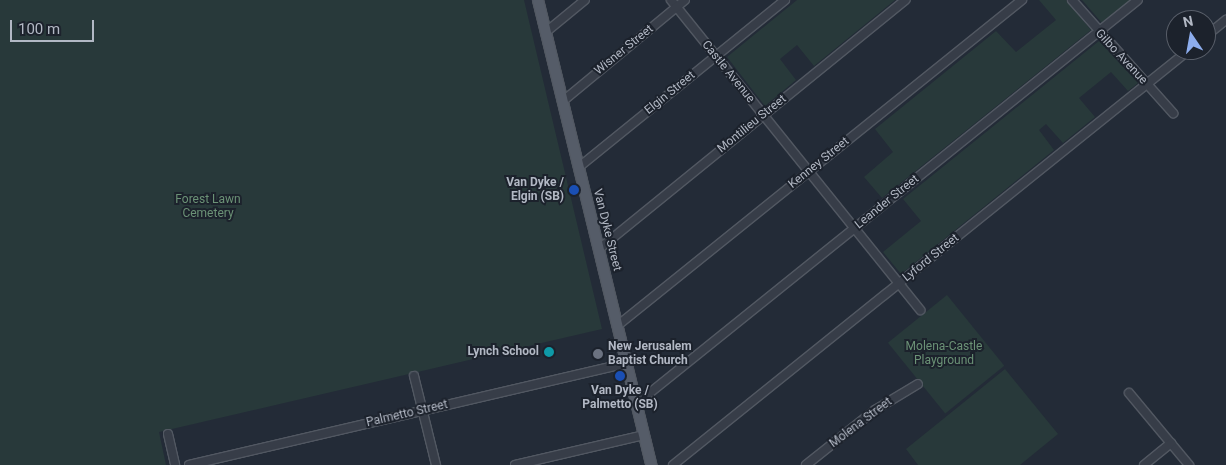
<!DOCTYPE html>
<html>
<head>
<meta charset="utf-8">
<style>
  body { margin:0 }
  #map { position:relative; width:1226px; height:465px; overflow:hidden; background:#232b37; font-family:Roboto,sans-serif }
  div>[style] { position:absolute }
  .green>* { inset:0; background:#28393a; transform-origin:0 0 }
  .roads { filter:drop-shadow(1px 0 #525862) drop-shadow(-1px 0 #525862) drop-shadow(0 1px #525862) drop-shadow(0 -1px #525862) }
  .minor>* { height:8px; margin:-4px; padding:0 4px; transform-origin:4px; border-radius:4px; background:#373d48 }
  .major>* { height:10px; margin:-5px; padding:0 5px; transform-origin:5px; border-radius:5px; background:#555c68 }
  .dots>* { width:14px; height:14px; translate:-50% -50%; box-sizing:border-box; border:2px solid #1c222c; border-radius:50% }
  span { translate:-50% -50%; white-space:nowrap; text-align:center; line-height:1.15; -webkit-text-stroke:4px #1c222c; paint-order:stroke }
  .street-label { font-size:12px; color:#b2b8c4 }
  .poi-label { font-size:12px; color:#b2b8c4; font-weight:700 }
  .right { translate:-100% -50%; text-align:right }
  .left { translate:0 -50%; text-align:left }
  .park-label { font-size:12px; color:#6b9276 }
  .north { position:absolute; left:1166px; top:10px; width:50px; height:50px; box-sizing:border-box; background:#1c222c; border:1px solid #585e69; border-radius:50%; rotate:348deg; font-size:14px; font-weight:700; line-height:20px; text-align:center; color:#b2b8c4 }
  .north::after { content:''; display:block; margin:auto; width:18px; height:22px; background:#8daded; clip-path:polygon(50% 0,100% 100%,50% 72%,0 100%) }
  .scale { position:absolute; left:10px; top:20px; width:84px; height:22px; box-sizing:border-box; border:2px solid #b2b8c4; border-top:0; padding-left:6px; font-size:15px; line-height:18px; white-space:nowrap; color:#b2b8c4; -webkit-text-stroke:4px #1c222c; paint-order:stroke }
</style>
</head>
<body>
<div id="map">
  <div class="green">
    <div style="clip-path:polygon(0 0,524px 0,602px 329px,159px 432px,166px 465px,0 465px)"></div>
    <div style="clip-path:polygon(797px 0,895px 0,814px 66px,797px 45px,780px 59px,796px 80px,765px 106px,727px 57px)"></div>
    <div style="clip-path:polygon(1039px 0,1066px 0,1091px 30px,882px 198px,864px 177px,893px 152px,875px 129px,996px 31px,1016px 52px,1056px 20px)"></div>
    <div style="clip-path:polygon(1082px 0,1130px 0,1102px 23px)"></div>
    <div style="clip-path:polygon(1099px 41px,1138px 83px,1128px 91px,1111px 72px,1079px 98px,1095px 117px,1063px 143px,1046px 124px,1039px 130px,1054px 150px,901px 274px,883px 252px,921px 221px,903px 199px)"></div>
    <div style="left:947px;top:295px;width:91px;height:76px;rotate:51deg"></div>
    <div style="clip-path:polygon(1005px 369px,1058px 434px,1020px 465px,918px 465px,906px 449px)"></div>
  </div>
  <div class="roads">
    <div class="minor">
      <div style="left:671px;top:0;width:398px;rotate:51.2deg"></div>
      <div style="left:1072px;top:0;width:152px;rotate:48.2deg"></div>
      <div style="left:546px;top:32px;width:50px;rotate:-39.4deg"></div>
      <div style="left:1206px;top:36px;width:26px;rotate:-39deg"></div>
      <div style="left:563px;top:101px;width:158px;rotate:-39.6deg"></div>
      <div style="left:579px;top:167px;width:265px;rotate:-39deg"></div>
      <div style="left:599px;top:249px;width:395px;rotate:-39.1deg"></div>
      <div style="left:617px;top:326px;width:520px;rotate:-38.83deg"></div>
      <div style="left:414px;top:376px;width:92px;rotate:76.1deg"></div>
      <div style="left:1129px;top:393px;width:94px;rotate:50.2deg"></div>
      <div style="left:636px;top:404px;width:644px;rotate:-38.83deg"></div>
      <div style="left:168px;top:434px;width:32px;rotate:77deg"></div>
      <div style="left:189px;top:465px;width:449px;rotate:-13.1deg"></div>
      <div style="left:515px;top:465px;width:132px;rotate:-13.1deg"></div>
      <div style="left:673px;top:465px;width:662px;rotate:-38.81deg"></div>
      <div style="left:806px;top:465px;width:88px;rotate:-38.6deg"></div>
      <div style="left:875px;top:410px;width:50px;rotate:-31.2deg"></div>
      <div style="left:1144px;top:465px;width:35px;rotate:-39deg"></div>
    </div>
    <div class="major">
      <div style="left:538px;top:0;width:479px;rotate:76.3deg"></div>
    </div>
  </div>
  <div class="dots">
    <div style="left:574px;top:190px;background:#1a4fb4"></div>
    <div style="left:549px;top:352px;background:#0f9aa8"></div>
    <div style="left:598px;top:354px;background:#6b7280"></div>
    <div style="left:620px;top:376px;background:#1a4fb4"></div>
  </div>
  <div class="street-label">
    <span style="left:624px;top:50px;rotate:-39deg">Wisner Street</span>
    <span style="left:1121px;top:57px;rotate:47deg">Gilbo Avenue</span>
    <span style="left:728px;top:72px;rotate:51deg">Castle Avenue</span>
    <span style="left:670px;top:93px;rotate:-39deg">Elgin Street</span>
    <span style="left:752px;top:124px;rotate:-39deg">Montilieu Street</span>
    <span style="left:819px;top:163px;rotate:-39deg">Kenney Street</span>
    <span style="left:887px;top:202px;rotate:-39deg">Leander Street</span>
    <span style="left:607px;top:230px;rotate:76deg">Van Dyke Street</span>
    <span style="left:931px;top:258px;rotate:-39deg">Lyford Street</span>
    <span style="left:407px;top:414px;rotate:-13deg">Palmetto Street</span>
    <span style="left:861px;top:423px;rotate:-37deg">Molena Street</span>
  </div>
  <div class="poi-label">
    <span class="right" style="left:564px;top:190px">Van Dyke /<br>Elgin (SB)</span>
    <span class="left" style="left:608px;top:354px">New Jerusalem<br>Baptist Church</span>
    <span class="right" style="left:539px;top:352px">Lynch School</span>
    <span style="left:620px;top:398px">Van Dyke /<br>Palmetto (SB)</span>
  </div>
  <div class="park-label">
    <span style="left:208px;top:207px">Forest Lawn<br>Cemetery</span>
    <span style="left:944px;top:354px">Molena-Castle<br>Playground</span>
  </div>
  <div class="north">N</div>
  <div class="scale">100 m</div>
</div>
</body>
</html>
